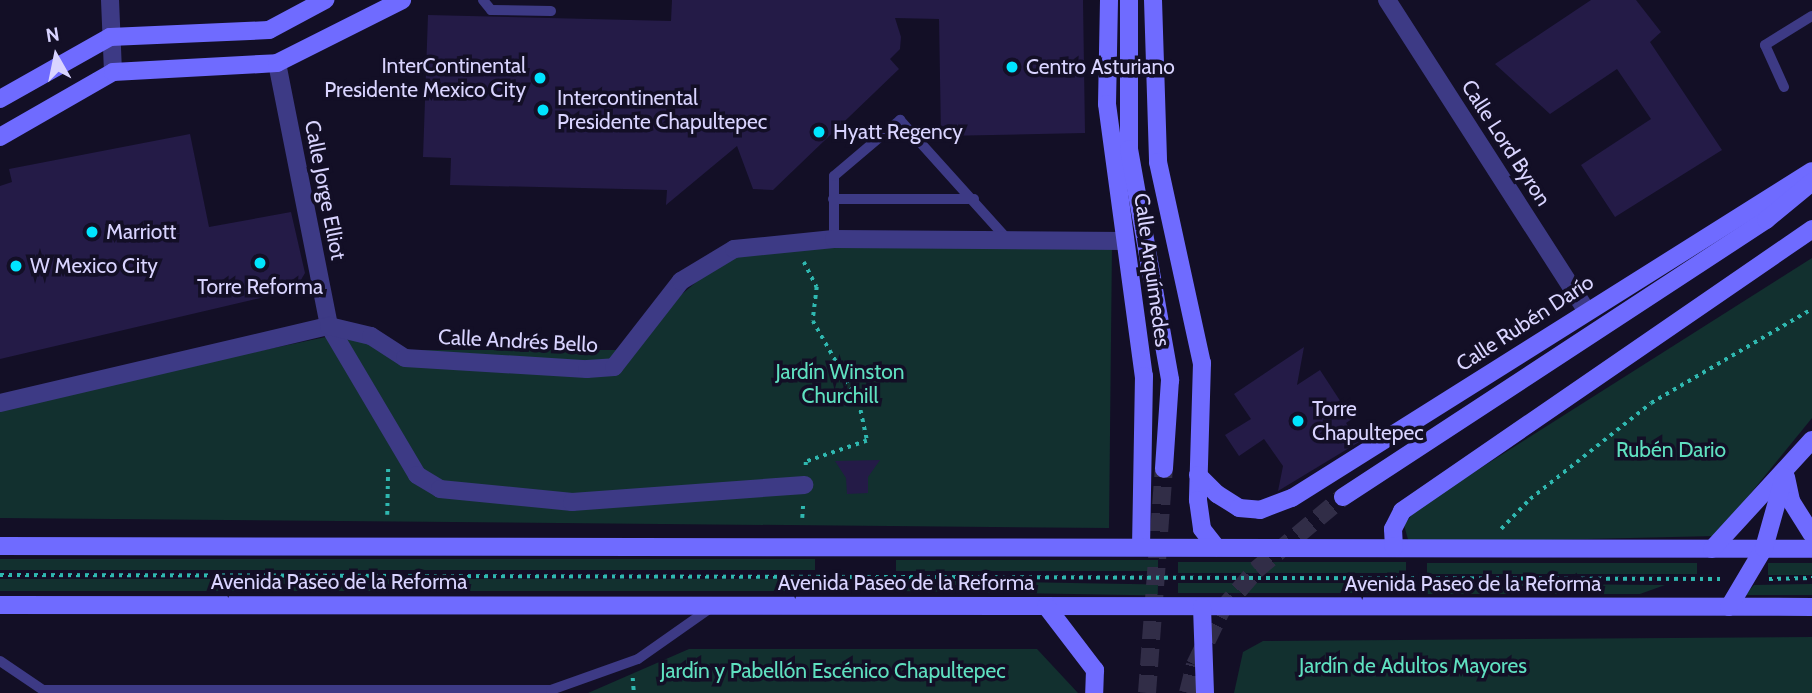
<!DOCTYPE html>
<html>
<head>
<meta charset="utf-8">
<style>
  body { margin:0 }
  #map { position:relative; width:1812px; height:693px; overflow:hidden; background:#130f26; font-family:Cabin,sans-serif }
  div>[style] { position:absolute }
  .green>* { inset:0; background:#12302f; transform-origin:0 0 }
  .building>* { inset:0; background:#241b47 }
  .secondary-tunnel>* { height:18px; margin-top:-9px; transform-origin:0; background:repeating-linear-gradient(90deg,#312d47 0 18px,transparent 0 27px) }
  .path>* { height:3.5px; margin-top:-1.75px; transform-origin:0; background:repeating-linear-gradient(90deg,#2fb8b0 0 3.5px,transparent 0 8.5px) }
  .lane>* { height:10px; margin:-5px; padding:0 5px; transform-origin:5px; border-radius:5px; background:#3d3a85 }
  .street>* { height:18px; margin:-9px; padding:0 9px; transform-origin:9px; border-radius:9px; background:#3d3a85 }
  .secondary>* { height:18px; margin:-9px; padding:0 9px; transform-origin:9px; border-radius:9px; background:#6f6bff }
  .dots>* { width:19px; height:19px; translate:-50% -50%; box-sizing:border-box; border:4px solid #130f26; border-radius:50% }
  span { translate:-50% -50%; white-space:nowrap; text-align:center; line-height:1.15; -webkit-text-stroke:7px #130f26; paint-order:stroke }
  .poi-label { font-size:21px; color:#d9d4ff }
  .right { translate:-100% -50%; text-align:right }
  .left { translate:0 -50%; text-align:left }
  .street-label { font-size:21px; color:#d9d4ff }
  .park-label { font-size:21px; color:#5fe0c0 }
  .north { position:absolute; left:21px; top:21px; width:70px; height:70px; -webkit-text-stroke:5px #130f26; paint-order:stroke; rotate:351deg; font-size:19px; font-weight:700; line-height:28px; text-align:center; color:#d9d4ff }
  .north::after { content:''; display:block; margin:auto; width:24px; height:32px; background:#d9d4ff; clip-path:polygon(50% 0,100% 100%,50% 72%,0 100%) }
</style>
</head>
<body>
<div id="map">
  <div class="green">
    <div style="clip-path:polygon(799px 243px,1112px 245px,1109px 528px,0 518px,0 405px,369px 328px,408px 350px,616px 350px,734px 250px)"></div>
    <div style="clip-path:polygon(1812px 258px,1812px 418px,1716px 536px,1409px 543px,1404px 525px,1416px 509px)"></div>
    <div style="left:0;top:559px;width:815px;height:11px"></div>
    <div style="left:896px;top:560px;width:262px;height:11px"></div>
    <div style="left:1178px;top:562px;width:228px;height:11px"></div>
    <div style="left:1427px;top:563px;width:270px;height:11px"></div>
    <div style="left:1768px;top:563px;width:44px;height:12px"></div>
    <div style="left:815px;top:579px;width:12px;height:815px;rotate:90deg"></div>
    <div style="left:897px;top:580px;width:261px;height:11px;rotate:1deg"></div>
    <div style="left:1178px;top:583px;width:228px;height:10px"></div>
    <div style="clip-path:polygon(1427px 583px,1658px 585px,1665px 585px,1640px 594px,1427px 594px)"></div>
    <div style="clip-path:polygon(1812px 584px,1812px 595px,1745px 595px,1754px 585px)"></div>
    <div style="clip-path:polygon(1812px 637px,1812px 693px,1234px 693px,1243px 652px,1263px 641px)"></div>
    <div style="clip-path:polygon(689px 649px,1037px 649px,1078px 693px,588px 693px)"></div>
  </div>
  <div class="building">
    <div style="clip-path:polygon(672px 0,1083px 0,1085px 133px,941px 136px,939px 19px,895px 18px,901px 37px,900px 49px,890px 59px,899px 69px,773px 190px,753px 189px,737px 146px,666px 205px,667px 190px,450px 185px,451px 158px,423px 157px,428px 15px,671px 21px)"></div>
    <div style="clip-path:polygon(1591px 0,1636px 0,1661px 32px,1650px 42px,1722px 150px,1615px 217px,1581px 165px,1651px 119px,1617px 69px,1550px 114px,1495px 64px)"></div>
    <div style="clip-path:polygon(190px 134px,209px 227px,291px 212px,305px 273px,295px 290px,0 359px,0 186px,12px 182px,9px 169px)"></div>
    <div style="clip-path:polygon(1304px 347px,1297px 385px,1320px 370px,1352px 419px,1346px 423px,1359px 442px,1278px 491px,1283px 466px,1264px 439px,1239px 456px,1225px 435px,1251px 419px,1234px 394px)"></div>
    <div style="clip-path:polygon(880px 460px,868px 477px,868px 493px,847px 494px,846px 478px,835px 461px)"></div>
  </div>
  <div class="secondary-tunnel">
    <div style="left:1147px;top:693px;width:225px;rotate:-85.7deg"></div>
    <div style="left:1188px;top:693px;width:29px;rotate:-76deg"></div>
    <div style="left:1195px;top:665px;width:60px;rotate:-64.3deg"></div>
    <div style="left:1221px;top:611px;width:54px;rotate:-49.5deg"></div>
    <div style="left:1256px;top:570px;width:114px;rotate:-40deg"></div>
  </div>
  <div class="path">
    <div style="left:804px;top:262px;width:28px;rotate:63deg"></div>
    <div style="left:817px;top:287px;width:34px;rotate:97deg"></div>
    <div style="left:813px;top:321px;width:93px;rotate:60.4deg"></div>
    <div style="left:859px;top:402px;width:40px;rotate:78deg"></div>
    <div style="left:867px;top:441px;width:65px;rotate:161deg"></div>
    <div style="left:806px;top:462px;width:5px;rotate:90deg"></div>
    <div style="left:387px;top:515px;width:50px;rotate:-88.9deg"></div>
    <div style="left:802px;top:518px;width:15px;rotate:-86deg"></div>
    <div style="left:1501px;top:529px;width:42px;rotate:-46deg"></div>
    <div style="left:1530px;top:499px;width:154px;rotate:-38.4deg"></div>
    <div style="left:1651px;top:403px;width:186px;rotate:-30.3deg"></div>
    <div style="left:0;top:575px;width:1722px;rotate:0.13deg"></div>
    <div style="left:1769px;top:579px;width:43px;rotate:-1.3deg"></div>
    <div style="left:633px;top:678px;width:15px;rotate:86deg"></div>
  </div>
  <div class="lane">
    <div style="left:483px;top:0;width:13px;rotate:51deg"></div>
    <div style="left:491px;top:10px;width:60px;rotate:1deg"></div>
    <div style="left:1784px;top:87px;width:46px;rotate:-114.3deg"></div>
    <div style="left:1765px;top:45px;width:55px;rotate:-31.7deg"></div>
    <div style="left:833px;top:199px;width:141px"></div>
    <div style="left:834px;top:239px;width:63px;rotate:-90deg"></div>
    <div style="left:834px;top:176px;width:87px;rotate:-40.3deg"></div>
    <div style="left:900px;top:120px;width:164px;rotate:48deg"></div>
    <div style="left:0;top:661px;width:52px;rotate:34deg"></div>
    <div style="left:43px;top:690px;width:508px"></div>
    <div style="left:551px;top:690px;width:92px;rotate:-19.6deg"></div>
    <div style="left:638px;top:659px;width:90px;rotate:-35.1deg"></div>
  </div>
  <div class="street">
    <div style="left:110px;top:0;width:72px;rotate:87.6deg"></div>
    <div style="left:1387px;top:0;width:368px;rotate:57.3deg"></div>
    <div style="left:277px;top:63px;width:268px;rotate:78.8deg"></div>
    <div style="left:329px;top:326px;width:173px;rotate:59.4deg"></div>
    <div style="left:417px;top:475px;width:27px;rotate:31deg"></div>
    <div style="left:440px;top:489px;width:133px;rotate:5.6deg"></div>
    <div style="left:572px;top:502px;width:233px;rotate:-4.2deg"></div>
    <div style="left:0;top:403px;width:338px;rotate:-13.2deg"></div>
    <div style="left:329px;top:326px;width:43px;rotate:13.4deg"></div>
    <div style="left:371px;top:336px;width:40px;rotate:32.9deg"></div>
    <div style="left:405px;top:358px;width:182px;rotate:3.5deg"></div>
    <div style="left:587px;top:369px;width:27px;rotate:-4deg"></div>
    <div style="left:614px;top:367px;width:109px;rotate:-52.1deg"></div>
    <div style="left:681px;top:281px;width:62px;rotate:-31.1deg"></div>
    <div style="left:734px;top:249px;width:100px;rotate:-5.7deg"></div>
    <div style="left:834px;top:239px;width:291px;rotate:0.4deg"></div>
  </div>
  <div class="secondary">
    <div style="left:1109px;top:0;width:104px;rotate:91.1deg"></div>
    <div style="left:1107px;top:104px;width:275px;rotate:82.3deg"></div>
    <div style="left:1144px;top:376px;width:171px;rotate:91deg"></div>
    <div style="left:1129px;top:0;width:149px;rotate:90deg"></div>
    <div style="left:1129px;top:149px;width:235px;rotate:79.9deg"></div>
    <div style="left:1170px;top:380px;width:89px;rotate:93.9deg"></div>
    <div style="left:1153px;top:0;width:162px;rotate:88.2deg"></div>
    <div style="left:1158px;top:162px;width:206px;rotate:77.7deg"></div>
    <div style="left:1202px;top:363px;width:137px;rotate:91.7deg"></div>
    <div style="left:1198px;top:500px;width:29px;rotate:82deg"></div>
    <div style="left:1202px;top:529px;width:23px;rotate:52deg"></div>
    <div style="left:0;top:99px;width:126px;rotate:-29.4deg"></div>
    <div style="left:110px;top:37px;width:159px;rotate:-2.5deg"></div>
    <div style="left:269px;top:30px;width:64px;rotate:-28.2deg"></div>
    <div style="left:0;top:137px;width:130px;rotate:-29.9deg"></div>
    <div style="left:113px;top:72px;width:164px;rotate:-3.1deg"></div>
    <div style="left:277px;top:63px;width:140px;rotate:-26.7deg"></div>
    <div style="left:1198px;top:475px;width:27px;rotate:45deg"></div>
    <div style="left:1217px;top:494px;width:26px;rotate:32deg"></div>
    <div style="left:1239px;top:508px;width:21px;rotate:5deg"></div>
    <div style="left:1260px;top:510px;width:34px;rotate:-21deg"></div>
    <div style="left:1292px;top:498px;width:614px;rotate:-32.16deg"></div>
    <div style="left:1786px;top:477px;width:25px;rotate:78deg"></div>
    <div style="left:1791px;top:501px;width:39px;rotate:58deg"></div>
    <div style="left:1343px;top:497px;width:506px;rotate:-33.22deg"></div>
    <div style="left:1766px;top:220px;width:60px;rotate:-39.6deg"></div>
    <div style="left:0;top:546px;width:1812px;rotate:0.09deg"></div>
    <div style="left:1394px;top:548px;width:19px;rotate:-93deg"></div>
    <div style="left:1393px;top:529px;width:20px;rotate:-63deg"></div>
    <div style="left:1402px;top:511px;width:498px;rotate:-34.5deg"></div>
    <div style="left:1712px;top:549px;width:148px;rotate:-47.5deg"></div>
    <div style="left:0;top:605px;width:1812px;rotate:0.06deg"></div>
    <div style="left:1046px;top:606px;width:81px;rotate:52.6deg"></div>
    <div style="left:1095px;top:670px;width:23px;rotate:92deg"></div>
    <div style="left:1202px;top:607px;width:86px;rotate:88deg"></div>
    <div style="left:1729px;top:607px;width:69px;rotate:-59.3deg"></div>
    <div style="left:1764px;top:548px;width:74px;rotate:-74.3deg"></div>
  </div>
  <div class="dots">
    <div style="left:1012px;top:67px;background:#00e5ff"></div>
    <div style="left:540px;top:78px;background:#00e5ff"></div>
    <div style="left:543px;top:110px;background:#00e5ff"></div>
    <div style="left:819px;top:132px;background:#00e5ff"></div>
    <div style="left:92px;top:232px;background:#00e5ff"></div>
    <div style="left:260px;top:263px;background:#00e5ff"></div>
    <div style="left:16px;top:266px;background:#00e5ff"></div>
    <div style="left:1298px;top:421px;background:#00e5ff"></div>
  </div>
  <div class="poi-label">
    <span class="right" style="left:526px;top:78px">InterContinental<br>Presidente Mexico City</span>
    <span class="left" style="left:1026px;top:67px">Centro Asturiano</span>
    <span class="left" style="left:557px;top:110px">Intercontinental<br>Presidente Chapultepec</span>
    <span class="left" style="left:833px;top:132px">Hyatt Regency</span>
    <span class="left" style="left:106px;top:232px">Marriott</span>
    <span class="left" style="left:30px;top:266px">W Mexico City</span>
    <span style="left:260px;top:287px">Torre Reforma</span>
    <span class="left" style="left:1312px;top:421px">Torre<br>Chapultepec</span>
  </div>
  <div class="street-label">
    <span style="left:1506px;top:143px;rotate:57deg">Calle Lord Byron</span>
    <span style="left:325px;top:190px;rotate:79deg">Calle Jorge Elliot</span>
    <span style="left:1152px;top:270px;rotate:82deg">Calle Arquímedes</span>
    <span style="left:1525px;top:323px;rotate:-33deg">Calle Rubén Darío</span>
    <span style="left:518px;top:341px;rotate:3deg">Calle Andrés Bello</span>
    <span style="left:339px;top:582px">Avenida Paseo de la Reforma</span>
    <span style="left:906px;top:583px">Avenida Paseo de la Reforma</span>
    <span style="left:1473px;top:584px">Avenida Paseo de la Reforma</span>
  </div>
  <div class="park-label">
    <span style="left:840px;top:384px">Jardín Winston<br>Churchill</span>
    <span style="left:1671px;top:450px">Rubén Dario</span>
    <span style="left:1413px;top:666px">Jardín de Adultos Mayores</span>
    <span style="left:833px;top:671px">Jardín y Pabellón Escénico Chapultepec</span>
  </div>
  <div class="north">N</div>
</div>
</body>
</html>
